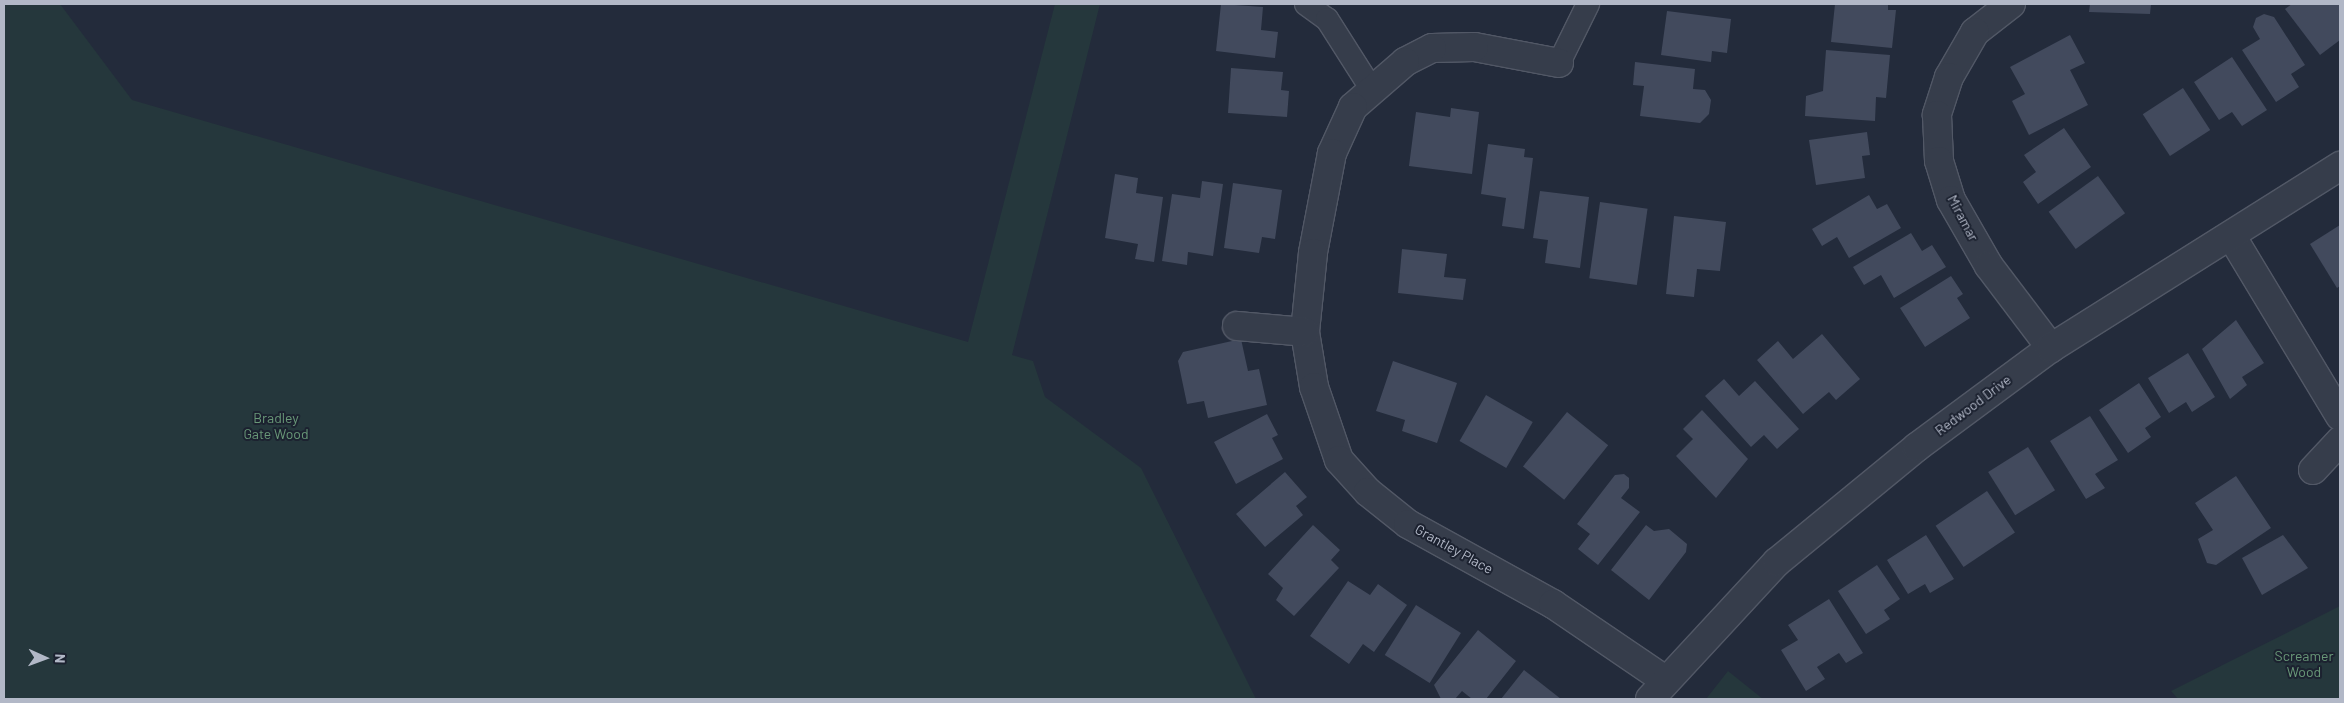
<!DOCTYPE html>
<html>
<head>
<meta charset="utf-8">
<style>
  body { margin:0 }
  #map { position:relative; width:2344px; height:703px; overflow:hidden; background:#232b3b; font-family:Barlow,sans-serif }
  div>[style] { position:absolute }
  .green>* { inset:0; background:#25373c }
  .building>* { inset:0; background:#424a5d; transform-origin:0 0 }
  .roads { filter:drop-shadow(1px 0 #525866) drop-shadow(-1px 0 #525866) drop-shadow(0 1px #525866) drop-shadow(0 -1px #525866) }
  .service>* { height:22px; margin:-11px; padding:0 11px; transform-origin:11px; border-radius:11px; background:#363d4b }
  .minor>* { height:28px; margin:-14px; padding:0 14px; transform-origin:14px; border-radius:14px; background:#363d4b }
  span { translate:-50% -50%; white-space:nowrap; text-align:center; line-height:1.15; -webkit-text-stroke:4px #1c2230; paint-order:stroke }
  .street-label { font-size:14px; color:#b2b8c7 }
  .park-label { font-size:14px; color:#699878 }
  .frame { position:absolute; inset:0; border:5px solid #b2b8c7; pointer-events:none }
  .north { position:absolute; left:20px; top:633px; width:50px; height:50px; -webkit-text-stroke:4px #1c2230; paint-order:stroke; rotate:92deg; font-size:14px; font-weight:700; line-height:20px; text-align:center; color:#b2b8c7 }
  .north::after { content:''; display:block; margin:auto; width:18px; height:22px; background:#b2b8c7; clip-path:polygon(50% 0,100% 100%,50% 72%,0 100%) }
</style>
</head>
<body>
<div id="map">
  <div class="green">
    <div style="clip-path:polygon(4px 4px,60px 4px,132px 100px,968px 342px,1055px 4px,1100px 4px,1012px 355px,1033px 361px,1045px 397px,1141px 468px,1256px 699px,4px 699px)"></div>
    <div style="clip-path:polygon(2340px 606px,2340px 699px,2178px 699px,2171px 691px)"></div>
    <div style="clip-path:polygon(1728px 671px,1763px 699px,1706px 699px)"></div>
  </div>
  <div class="building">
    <div style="clip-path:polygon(1221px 4px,1263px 7px,1261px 30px,1278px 32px,1275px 58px,1216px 51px)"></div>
    <div style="clip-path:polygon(1835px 4px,1888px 4px,1888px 10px,1896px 10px,1892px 48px,1831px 42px)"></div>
    <div style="clip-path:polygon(2090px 4px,2151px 4px,2150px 14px,2089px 12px)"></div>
    <div style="clip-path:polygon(2292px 4px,2340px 4px,2340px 40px,2320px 55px,2285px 9px)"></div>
    <div style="clip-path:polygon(1667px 11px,1731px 19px,1727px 53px,1712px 51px,1711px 62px,1661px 55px)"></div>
    <div style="clip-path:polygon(2264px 14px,2274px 17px,2305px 65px,2291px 74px,2299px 87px,2276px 102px,2242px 50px,2260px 39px,2253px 27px,2256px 18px)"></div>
    <div style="clip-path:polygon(2070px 35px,2085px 63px,2070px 70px,2088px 105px,2029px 135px,2012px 101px,2025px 94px,2010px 67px)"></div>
    <div style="clip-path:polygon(1826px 50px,1890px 55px,1886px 98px,1876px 97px,1875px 121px,1805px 116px,1806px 96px,1823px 91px)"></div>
    <div style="clip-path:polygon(2232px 57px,2267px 110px,2242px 126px,2232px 112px,2219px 120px,2194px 82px)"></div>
    <div style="clip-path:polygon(1635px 62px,1695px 69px,1693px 89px,1705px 90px,1711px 100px,1709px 114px,1700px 123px,1640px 116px,1644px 86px,1633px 85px)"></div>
    <div style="clip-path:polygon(1231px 68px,1283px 72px,1281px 90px,1289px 91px,1287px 117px,1228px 113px)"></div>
    <div style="left:2183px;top:88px;width:50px;height:48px;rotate:57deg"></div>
    <div style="clip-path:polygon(1451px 108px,1479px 112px,1472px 174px,1409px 166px,1416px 112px,1450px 117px)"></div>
    <div style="clip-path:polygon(2064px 128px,2091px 167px,2038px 204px,2023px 182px,2036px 172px,2024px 155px)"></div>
    <div style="clip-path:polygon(1867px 132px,1870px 155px,1862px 156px,1865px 178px,1816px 185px,1809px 140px)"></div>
    <div style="clip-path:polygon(1488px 144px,1525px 149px,1524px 157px,1533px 158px,1524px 229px,1502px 226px,1506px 198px,1481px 194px)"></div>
    <div style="clip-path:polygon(1115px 174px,1138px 178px,1136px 193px,1163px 197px,1154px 262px,1135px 259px,1138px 244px,1105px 238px)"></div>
    <div style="left:2098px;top:176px;width:46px;height:61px;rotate:54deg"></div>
    <div style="clip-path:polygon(1202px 181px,1223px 184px,1213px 256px,1188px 252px,1187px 265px,1162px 261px,1172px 194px,1200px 198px)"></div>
    <div style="clip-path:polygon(1233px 183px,1282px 190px,1275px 239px,1262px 237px,1259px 253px,1224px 248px)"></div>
    <div style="clip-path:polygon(1540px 191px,1589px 197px,1580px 268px,1545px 263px,1548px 240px,1533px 238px)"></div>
    <div style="clip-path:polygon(1869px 195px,1877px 209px,1887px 204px,1901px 228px,1849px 258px,1837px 237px,1822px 246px,1812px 229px)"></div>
    <div style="left:1600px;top:202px;width:48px;height:77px;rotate:8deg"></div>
    <div style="clip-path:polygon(1674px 216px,1726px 222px,1720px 271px,1697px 269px,1694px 297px,1666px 294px)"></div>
    <div style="clip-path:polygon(2340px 225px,2340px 286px,2337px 288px,2310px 244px)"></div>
    <div style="clip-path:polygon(1911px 233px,1922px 251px,1932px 245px,1946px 267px,1894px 298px,1881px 275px,1864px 285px,1853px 267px)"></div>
    <div style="clip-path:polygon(1402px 249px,1447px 254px,1444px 277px,1466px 279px,1463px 300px,1398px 293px)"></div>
    <div style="clip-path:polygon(1951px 276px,1963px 294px,1957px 298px,1970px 318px,1925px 347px,1900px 308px)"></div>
    <div style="clip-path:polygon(2236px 320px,2264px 363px,2242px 377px,2247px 385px,2230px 399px,2202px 349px)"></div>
    <div style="clip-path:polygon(1822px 334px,1860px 379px,1836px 400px,1829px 392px,1803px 414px,1757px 360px,1778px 341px,1793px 359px)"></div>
    <div style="clip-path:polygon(1241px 339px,1248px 371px,1259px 369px,1267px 405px,1208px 418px,1204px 401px,1187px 404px,1178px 361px,1183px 352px)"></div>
    <div style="clip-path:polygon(2188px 353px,2215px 397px,2192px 412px,2186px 402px,2169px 413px,2148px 378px)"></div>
    <div style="clip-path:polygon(1393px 361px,1457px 383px,1437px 443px,1402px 431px,1405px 420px,1376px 411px)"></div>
    <div style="clip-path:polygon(1724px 379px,1739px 396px,1755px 381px,1799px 429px,1777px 449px,1764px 435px,1751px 447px,1705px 396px)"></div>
    <div style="clip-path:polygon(2139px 383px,2161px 417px,2145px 428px,2151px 437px,2128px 453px,2099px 410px)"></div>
    <div style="left:1486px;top:395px;width:54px;height:53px;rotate:30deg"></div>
    <div style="clip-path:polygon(1702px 410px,1748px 459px,1716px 498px,1676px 456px,1693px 439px,1683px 429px)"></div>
    <div style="left:1567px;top:412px;width:53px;height:70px;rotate:39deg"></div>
    <div style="clip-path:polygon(1267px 414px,1278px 435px,1272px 438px,1283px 459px,1236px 484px,1214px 442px)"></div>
    <div style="clip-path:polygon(2090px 416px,2118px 460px,2095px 474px,2105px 488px,2086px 499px,2050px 441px)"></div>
    <div style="left:2028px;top:447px;width:51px;height:47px;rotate:58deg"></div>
    <div style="clip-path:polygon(1285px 472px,1307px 497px,1296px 506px,1303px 515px,1265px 547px,1236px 514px)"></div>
    <div style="clip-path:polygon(1624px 474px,1629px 478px,1629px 488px,1621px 498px,1640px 512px,1598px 565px,1578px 549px,1590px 534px,1577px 524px,1615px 475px)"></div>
    <div style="clip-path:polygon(2236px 476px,2271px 528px,2216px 565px,2207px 563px,2198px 539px,2213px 530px,2195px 503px)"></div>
    <div style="left:1987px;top:491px;width:50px;height:62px;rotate:56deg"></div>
    <div style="clip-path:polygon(1313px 525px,1340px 550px,1331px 560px,1339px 568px,1294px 616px,1276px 600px,1283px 588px,1268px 574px)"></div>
    <div style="clip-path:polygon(1646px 525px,1654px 531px,1669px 529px,1687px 544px,1686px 552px,1649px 600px,1611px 570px)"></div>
    <div style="clip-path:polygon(1926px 535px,1954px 579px,1930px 593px,1925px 584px,1908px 594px,1887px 560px)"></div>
    <div style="clip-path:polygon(2283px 535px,2308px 568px,2262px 595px,2242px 558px)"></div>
    <div style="clip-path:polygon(1877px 565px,1900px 599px,1884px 610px,1890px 619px,1866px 634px,1838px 591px)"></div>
    <div style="clip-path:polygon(1348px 581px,1370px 595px,1378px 584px,1407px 605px,1374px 652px,1363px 644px,1349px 664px,1310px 636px)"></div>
    <div style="clip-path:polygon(1829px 599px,1863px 653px,1846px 663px,1839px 653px,1817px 667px,1825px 679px,1806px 691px,1781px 650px,1798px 640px,1788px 625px)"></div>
    <div style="left:1416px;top:605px;width:53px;height:59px;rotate:32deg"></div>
    <div style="clip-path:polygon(1478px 630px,1516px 661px,1486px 699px,1472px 699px,1462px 691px,1455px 699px,1441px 699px,1434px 685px)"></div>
    <div style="clip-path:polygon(1524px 670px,1561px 699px,1501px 699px)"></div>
  </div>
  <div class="roads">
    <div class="service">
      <div style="left:1306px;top:4px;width:26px;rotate:36deg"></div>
      <div style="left:1327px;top:19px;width:84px;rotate:57.6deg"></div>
      <div style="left:1559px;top:63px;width:66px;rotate:-63.8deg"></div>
    </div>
    <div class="minor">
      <div style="left:2011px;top:4px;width:46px;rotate:142.1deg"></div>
      <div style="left:1975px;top:32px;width:52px;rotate:120deg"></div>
      <div style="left:1949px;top:77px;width:40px;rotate:108deg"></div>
      <div style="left:1937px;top:115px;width:46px;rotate:87.5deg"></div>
      <div style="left:1939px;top:161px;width:41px;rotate:72.9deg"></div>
      <div style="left:1951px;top:200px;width:76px;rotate:60.1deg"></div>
      <div style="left:1989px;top:266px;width:103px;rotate:52.9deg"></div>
      <div style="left:1559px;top:63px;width:86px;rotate:-169.3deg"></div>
      <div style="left:1474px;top:47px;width:42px;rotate:178.6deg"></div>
      <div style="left:1432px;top:48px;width:30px;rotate:153deg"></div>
      <div style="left:1405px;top:62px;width:69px;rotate:139.1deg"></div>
      <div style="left:1353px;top:107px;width:51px;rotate:114.5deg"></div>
      <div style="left:1332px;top:153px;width:102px;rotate:100.8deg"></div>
      <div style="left:1313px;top:253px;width:79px;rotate:95.8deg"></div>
      <div style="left:1305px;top:332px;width:56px;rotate:80.7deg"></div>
      <div style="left:1314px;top:387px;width:77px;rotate:71.1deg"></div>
      <div style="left:1339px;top:460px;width:43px;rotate:47.8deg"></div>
      <div style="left:1368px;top:492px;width:51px;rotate:38.7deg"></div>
      <div style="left:1408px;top:524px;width:166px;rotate:28.9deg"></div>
      <div style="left:1553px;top:604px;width:135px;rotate:34.2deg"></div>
      <div style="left:2232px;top:237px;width:209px;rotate:58.9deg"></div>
      <div style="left:1237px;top:326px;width:68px;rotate:5deg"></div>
      <div style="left:2313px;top:470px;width:40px;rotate:-47deg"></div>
      <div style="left:1650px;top:699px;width:187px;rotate:-47.2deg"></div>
      <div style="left:1777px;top:562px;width:181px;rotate:-39.4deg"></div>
      <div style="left:1917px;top:447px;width:167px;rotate:-36.5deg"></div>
      <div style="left:2051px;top:348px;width:342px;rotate:-32.2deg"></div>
    </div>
  </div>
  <div class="street-label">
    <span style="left:1963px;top:218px;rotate:62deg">Miramar</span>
    <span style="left:1973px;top:405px;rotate:-37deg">Redwood Drive</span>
    <span style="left:1454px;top:549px;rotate:29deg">Grantley Place</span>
  </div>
  <div class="park-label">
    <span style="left:276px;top:426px">Bradley<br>Gate Wood</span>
    <span style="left:2304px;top:664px">Screamer<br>Wood</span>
  </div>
  <div class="frame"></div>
  <div class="north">N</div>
</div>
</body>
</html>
